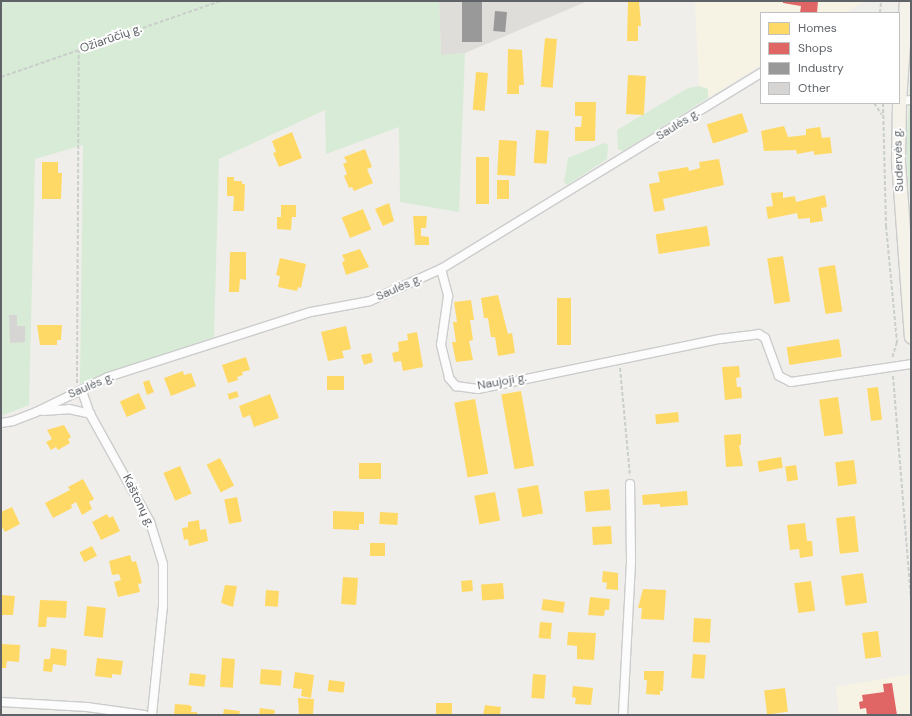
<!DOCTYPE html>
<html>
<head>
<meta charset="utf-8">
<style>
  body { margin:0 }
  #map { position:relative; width:912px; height:716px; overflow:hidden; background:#efeeea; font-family:"DM Sans",sans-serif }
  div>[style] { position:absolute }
  .commercial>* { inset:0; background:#f7f3e4 }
  .industrial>* { inset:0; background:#dfddda }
  .green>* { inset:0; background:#d8ebd6 }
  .homes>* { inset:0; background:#ffd966; transform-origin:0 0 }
  .shops>* { inset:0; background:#e06666 }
  .industry>* { inset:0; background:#999; transform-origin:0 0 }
  .building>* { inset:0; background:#d6d5d3 }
  .path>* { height:2px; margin-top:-1px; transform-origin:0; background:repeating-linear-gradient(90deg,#cacfcc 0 4px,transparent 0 6px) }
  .roads { filter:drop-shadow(1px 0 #cbcccc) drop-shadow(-1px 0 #cbcccc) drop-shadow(0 1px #cbcccc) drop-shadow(0 -1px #cbcccc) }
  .minor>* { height:8px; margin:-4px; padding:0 4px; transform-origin:4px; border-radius:4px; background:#fdfcfc }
  .primary>* { height:13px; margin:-6.5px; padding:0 6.5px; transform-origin:6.5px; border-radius:6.5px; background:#f4f2e9 }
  span { translate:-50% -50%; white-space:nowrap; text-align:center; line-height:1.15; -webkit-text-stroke:4px #fff; paint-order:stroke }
  .street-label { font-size:12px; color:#5f6368 }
  .frame { position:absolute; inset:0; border:2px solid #5f6368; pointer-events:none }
  .legend { position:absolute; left:760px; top:12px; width:140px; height:92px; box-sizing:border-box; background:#fff; border:1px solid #bfc1c3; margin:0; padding:5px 7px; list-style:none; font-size:12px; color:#5f6368 }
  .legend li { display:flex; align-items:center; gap:8px; height:20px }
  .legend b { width:20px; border:1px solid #bfc1c3 }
</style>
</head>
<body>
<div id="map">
  <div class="commercial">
    <div style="clip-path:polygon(695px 1px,865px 1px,846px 13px,761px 13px,761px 65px,708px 98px,708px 89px,699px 86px)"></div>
    <div style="clip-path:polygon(911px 674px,911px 715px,839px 715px,836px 687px)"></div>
  </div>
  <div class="industrial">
    <div style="clip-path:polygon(439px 1px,588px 1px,465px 53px,441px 56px)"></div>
  </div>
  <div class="green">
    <div style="clip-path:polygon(1px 1px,439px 1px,441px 55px,465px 53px,459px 212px,400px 202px,399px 127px,326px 154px,325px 110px,219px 159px,214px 337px,80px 384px,83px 145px,35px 159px,29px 405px,1px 416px)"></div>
    <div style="clip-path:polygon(911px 61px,911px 213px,906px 152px)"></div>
    <div style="clip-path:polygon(699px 86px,708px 89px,708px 98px,623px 151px,618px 149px,617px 130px,688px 88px)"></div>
    <div style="clip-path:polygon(604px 143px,608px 145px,607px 159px,567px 185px,564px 182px,568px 158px)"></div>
  </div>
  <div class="homes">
    <div style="clip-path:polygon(628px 1px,639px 1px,641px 26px,638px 26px,638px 41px,627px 41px)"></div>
    <div style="left:545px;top:38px;width:12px;height:49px;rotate:5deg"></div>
    <div style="clip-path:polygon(508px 49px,522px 50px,524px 85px,519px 85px,519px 94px,507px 94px)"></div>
    <div style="left:476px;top:72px;width:12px;height:38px;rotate:5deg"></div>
    <div style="left:628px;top:75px;width:18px;height:39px;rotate:3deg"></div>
    <div style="clip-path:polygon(575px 102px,596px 102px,595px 141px,575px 141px,575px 127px,581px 127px,582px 116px,575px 116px)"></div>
    <div style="left:742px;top:113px;width:20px;height:37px;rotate:72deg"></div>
    <div style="clip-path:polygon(784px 126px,788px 137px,806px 135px,806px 129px,820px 127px,822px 138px,830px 137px,832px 153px,814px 155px,814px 151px,797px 154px,796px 150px,764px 151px,761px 131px)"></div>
    <div style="left:536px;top:130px;width:13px;height:33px;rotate:4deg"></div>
    <div style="clip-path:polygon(292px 132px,302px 158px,279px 167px,273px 153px,276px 152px,272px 141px)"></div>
    <div style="left:499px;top:140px;width:18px;height:35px;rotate:3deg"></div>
    <div style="clip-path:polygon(365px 149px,372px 167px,367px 169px,373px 183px,354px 191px,352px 187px,349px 188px,344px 176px,347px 174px,343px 164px,347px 162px,344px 157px)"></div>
    <div style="left:476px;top:157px;width:13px;height:47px"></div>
    <div style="clip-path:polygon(719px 159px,724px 185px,663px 199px,665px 210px,654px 212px,649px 184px,660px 182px,658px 172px,688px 167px,689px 171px,700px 168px,699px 162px)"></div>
    <div style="clip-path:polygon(42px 162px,58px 162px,58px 173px,62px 173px,61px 199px,42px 199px)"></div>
    <div style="clip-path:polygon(227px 177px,234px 177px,234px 181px,242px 181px,242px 184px,245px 184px,244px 211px,233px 211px,234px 196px,227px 196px)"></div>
    <div style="left:497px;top:180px;width:12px;height:19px"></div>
    <div style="clip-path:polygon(783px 192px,783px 198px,795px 196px,796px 202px,825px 195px,827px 207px,821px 208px,823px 221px,810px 223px,810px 218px,798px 219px,797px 213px,768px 219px,766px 207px,773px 206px,771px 193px)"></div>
    <div style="clip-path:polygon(389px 203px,394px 221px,383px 226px,375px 209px)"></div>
    <div style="clip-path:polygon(281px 205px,296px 205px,296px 217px,292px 217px,291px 230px,277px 229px,277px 217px,281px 217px)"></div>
    <div style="left:363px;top:209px;width:22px;height:23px;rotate:68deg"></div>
    <div style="clip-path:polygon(413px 216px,427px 216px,426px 228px,421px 228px,421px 236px,429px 237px,429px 245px,415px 245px)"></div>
    <div style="left:707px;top:226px;width:20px;height:52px;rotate:81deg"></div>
    <div style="clip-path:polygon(360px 249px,369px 267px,346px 275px,342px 262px,345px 261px,342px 255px)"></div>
    <div style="clip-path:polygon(230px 252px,246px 252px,246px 280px,240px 279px,239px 292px,229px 292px)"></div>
    <div style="left:783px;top:256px;width:46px;height:16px;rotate:81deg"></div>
    <div style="clip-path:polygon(280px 258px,306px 264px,301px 288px,298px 287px,297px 291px,278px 287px,280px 276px,276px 275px)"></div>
    <div style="left:835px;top:265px;width:47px;height:17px;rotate:81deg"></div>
    <div style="clip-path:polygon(498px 295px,508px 334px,512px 333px,515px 353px,498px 356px,495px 337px,491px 337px,488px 318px,484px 318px,481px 298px)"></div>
    <div style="left:557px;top:298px;width:14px;height:47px"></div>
    <div style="clip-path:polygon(471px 300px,474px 320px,470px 320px,473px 340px,469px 341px,473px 360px,456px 362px,452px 342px,456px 342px,453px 322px,457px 322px,454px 302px)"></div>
    <div style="clip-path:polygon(37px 325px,62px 325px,61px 340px,57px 340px,57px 345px,40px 345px)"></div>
    <div style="clip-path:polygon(346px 326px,351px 349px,342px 351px,344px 358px,328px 361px,321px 332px)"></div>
    <div style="clip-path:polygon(417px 332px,423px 367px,403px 371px,401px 361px,394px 362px,392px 353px,399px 351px,398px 342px,408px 340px,407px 334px)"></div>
    <div style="left:839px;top:339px;width:18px;height:53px;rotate:81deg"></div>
    <div style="clip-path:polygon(371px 353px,373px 362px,364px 365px,361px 355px)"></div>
    <div style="clip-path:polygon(246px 357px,250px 370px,242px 372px,243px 375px,237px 377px,238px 380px,228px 383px,222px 365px)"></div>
    <div style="clip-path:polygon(739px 366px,740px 377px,736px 378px,737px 387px,741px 387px,742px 398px,725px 400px,722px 367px)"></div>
    <div style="clip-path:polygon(183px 371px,184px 375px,191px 373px,196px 386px,171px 396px,164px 378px)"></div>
    <div style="left:327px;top:376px;width:17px;height:14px"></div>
    <div style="clip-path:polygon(149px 380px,154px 392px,147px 395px,143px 382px)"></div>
    <div style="left:878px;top:387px;width:33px;height:11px;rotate:83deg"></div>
    <div style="left:237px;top:391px;width:6px;height:10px;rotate:72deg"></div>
    <div style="left:521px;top:391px;width:76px;height:20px;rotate:80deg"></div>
    <div style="left:139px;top:393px;width:17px;height:21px;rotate:66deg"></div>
    <div style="clip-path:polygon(270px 394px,279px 418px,254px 427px,250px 415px,243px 418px,239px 406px)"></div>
    <div style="left:838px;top:397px;width:37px;height:19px;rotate:82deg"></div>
    <div style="left:475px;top:399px;width:76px;height:21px;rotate:80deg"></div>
    <div style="left:678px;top:412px;width:10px;height:23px;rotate:84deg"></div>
    <div style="clip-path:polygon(64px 425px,71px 437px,68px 439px,70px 443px,58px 450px,56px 447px,51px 450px,46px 442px,52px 439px,47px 430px)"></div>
    <div style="clip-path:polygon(741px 434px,741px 445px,739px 445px,743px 466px,726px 467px,724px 435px)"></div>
    <div style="left:781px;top:457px;width:11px;height:24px;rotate:80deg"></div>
    <div style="left:220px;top:458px;width:31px;height:15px;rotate:63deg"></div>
    <div style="left:854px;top:460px;width:24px;height:19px;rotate:83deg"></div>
    <div style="left:359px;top:463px;width:22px;height:16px"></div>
    <div style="left:796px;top:465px;width:15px;height:11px;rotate:82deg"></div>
    <div style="left:180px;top:466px;width:30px;height:18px;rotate:67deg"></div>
    <div style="clip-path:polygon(83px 479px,94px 499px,89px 502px,92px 509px,82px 515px,76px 502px,71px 505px,72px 508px,53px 518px,45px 503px,70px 490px,68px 487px)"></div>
    <div style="left:538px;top:485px;width:29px;height:21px;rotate:80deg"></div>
    <div style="left:609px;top:489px;width:21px;height:25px;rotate:85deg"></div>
    <div style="clip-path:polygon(687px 491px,688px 505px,660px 507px,660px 504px,643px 505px,642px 495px)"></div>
    <div style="left:495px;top:492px;width:29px;height:21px;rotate:80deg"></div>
    <div style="left:237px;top:497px;width:25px;height:13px;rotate:79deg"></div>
    <div style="clip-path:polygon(12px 507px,20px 524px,5px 532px,1px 525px,1px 512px)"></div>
    <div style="clip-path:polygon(333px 511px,364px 512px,364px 524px,359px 524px,359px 530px,333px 529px)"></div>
    <div style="left:380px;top:512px;width:18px;height:12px;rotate:3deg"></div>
    <div style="clip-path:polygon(107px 514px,109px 518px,113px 516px,120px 531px,101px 540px,92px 522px)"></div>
    <div style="left:855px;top:516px;width:36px;height:19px;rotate:84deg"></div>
    <div style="clip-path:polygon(199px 520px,200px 530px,206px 529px,208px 541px,189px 546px,188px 539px,184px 540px,182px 528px,188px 527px,188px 522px)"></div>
    <div style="clip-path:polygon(805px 523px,807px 541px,812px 541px,813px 556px,800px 558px,799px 549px,790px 550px,787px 525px)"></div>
    <div style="left:611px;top:526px;width:18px;height:19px;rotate:87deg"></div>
    <div style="left:370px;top:543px;width:15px;height:13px"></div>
    <div style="left:92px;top:546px;width:11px;height:14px;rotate:63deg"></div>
    <div style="clip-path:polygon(130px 555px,132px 562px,136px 561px,142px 583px,138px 584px,140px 592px,118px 597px,114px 582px,121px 580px,119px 574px,112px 575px,109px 561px)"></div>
    <div style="clip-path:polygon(603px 571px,618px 573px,618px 590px,606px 589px,607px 583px,602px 582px)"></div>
    <div style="left:863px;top:573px;width:30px;height:22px;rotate:82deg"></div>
    <div style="left:343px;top:577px;width:15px;height:27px;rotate:4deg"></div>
    <div style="left:472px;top:580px;width:11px;height:11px;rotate:85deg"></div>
    <div style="left:811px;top:581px;width:30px;height:17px;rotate:82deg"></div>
    <div style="left:503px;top:583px;width:16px;height:22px;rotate:86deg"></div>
    <div style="clip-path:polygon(225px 585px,237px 586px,233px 607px,221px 603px)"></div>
    <div style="clip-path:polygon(643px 589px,666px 590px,664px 620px,641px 619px,642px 608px,638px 608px)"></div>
    <div style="left:266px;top:590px;width:13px;height:16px;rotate:4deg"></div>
    <div style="clip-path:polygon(1px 595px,15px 596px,13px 615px,1px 615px)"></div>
    <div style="clip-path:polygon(590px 597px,610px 599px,609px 610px,605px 610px,604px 616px,588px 615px)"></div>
    <div style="left:543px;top:599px;width:22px;height:11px;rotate:8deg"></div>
    <div style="clip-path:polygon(40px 600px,67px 601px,66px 618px,47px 617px,46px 627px,38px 627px)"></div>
    <div style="left:87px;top:606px;width:19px;height:30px;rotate:6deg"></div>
    <div style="left:694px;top:618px;width:17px;height:24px;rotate:3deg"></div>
    <div style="left:540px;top:622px;width:12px;height:16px;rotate:5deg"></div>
    <div style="left:878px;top:631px;width:26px;height:16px;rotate:83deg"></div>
    <div style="clip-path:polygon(568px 632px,596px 633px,594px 660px,577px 659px,577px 646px,567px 645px)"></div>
    <div style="clip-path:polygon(1px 644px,20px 645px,19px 662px,7px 661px,6px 668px,1px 668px)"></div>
    <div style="clip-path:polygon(51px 648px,67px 650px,66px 666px,53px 664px,52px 672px,43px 671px,44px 659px,50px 659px)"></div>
    <div style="left:693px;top:654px;width:13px;height:24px;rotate:4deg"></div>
    <div style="clip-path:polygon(97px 658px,123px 661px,121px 675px,112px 674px,112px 678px,95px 676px)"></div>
    <div style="left:222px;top:658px;width:13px;height:29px;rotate:4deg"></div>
    <div style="left:261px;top:669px;width:21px;height:15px;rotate:5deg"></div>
    <div style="clip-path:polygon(644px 671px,664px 671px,663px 691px,660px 691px,660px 695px,646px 694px,647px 680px,644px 680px)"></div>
    <div style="clip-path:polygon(295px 672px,314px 675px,311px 698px,301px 696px,302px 689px,293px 688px)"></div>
    <div style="left:190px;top:673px;width:16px;height:12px;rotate:7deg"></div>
    <div style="left:533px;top:674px;width:13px;height:24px;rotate:4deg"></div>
    <div style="left:329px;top:680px;width:16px;height:11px;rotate:7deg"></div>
    <div style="clip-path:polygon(573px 686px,593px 688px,591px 705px,575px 704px,576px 698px,572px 697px)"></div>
    <div style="left:785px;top:688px;width:24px;height:21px;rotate:83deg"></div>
    <div style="clip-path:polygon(298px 698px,314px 699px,313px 714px,299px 715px)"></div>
    <div style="left:436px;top:703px;width:16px;height:11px"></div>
    <div style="clip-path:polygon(175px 704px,189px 705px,192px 707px,191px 712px,197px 712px,197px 715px,174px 715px)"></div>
    <div style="clip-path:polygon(485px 705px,501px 707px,500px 715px,483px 715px)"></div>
    <div style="clip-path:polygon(260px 708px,275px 710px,274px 715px,259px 715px)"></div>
    <div style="clip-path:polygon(224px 709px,240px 711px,239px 715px,223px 715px)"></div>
  </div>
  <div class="shops">
    <div style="clip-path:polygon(783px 1px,818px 1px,817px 13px,800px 13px,801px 6px,783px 3px)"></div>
    <div style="clip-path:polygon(892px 683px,897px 715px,867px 715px,866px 708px,860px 709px,859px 702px,863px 701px,862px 695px,884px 692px,883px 684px)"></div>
  </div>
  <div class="industry">
    <div style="left:462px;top:1px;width:20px;height:41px"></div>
    <div style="left:495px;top:11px;width:12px;height:20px;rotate:5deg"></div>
  </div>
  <div class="building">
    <div style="clip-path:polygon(9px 315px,17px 315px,17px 326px,25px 326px,25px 342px,10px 343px)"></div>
  </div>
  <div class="path">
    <div style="left:880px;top:13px;width:12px;rotate:-85deg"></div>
    <div style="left:1px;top:77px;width:233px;rotate:-19.1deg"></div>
    <div style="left:874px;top:103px;width:14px;rotate:56deg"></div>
    <div style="left:883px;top:103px;width:123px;rotate:88.6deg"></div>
    <div style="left:886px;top:226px;width:117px;rotate:84.6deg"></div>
    <div style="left:897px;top:342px;width:17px;rotate:107deg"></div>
    <div style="left:620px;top:368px;width:108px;rotate:84.7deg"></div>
    <div style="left:893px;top:376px;width:223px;rotate:85.4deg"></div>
    <div style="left:77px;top:383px;width:333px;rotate:-89.7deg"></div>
  </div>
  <div class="roads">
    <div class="minor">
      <div style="left:899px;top:101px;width:12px;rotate:-5deg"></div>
      <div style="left:441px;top:269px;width:28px;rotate:75deg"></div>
      <div style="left:448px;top:296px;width:49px;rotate:98.1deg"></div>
      <div style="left:441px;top:345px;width:34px;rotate:76deg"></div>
      <div style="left:449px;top:378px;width:11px;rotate:49deg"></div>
      <div style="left:456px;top:386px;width:22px;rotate:8deg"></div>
      <div style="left:478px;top:389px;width:247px;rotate:-11.7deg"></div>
      <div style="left:720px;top:339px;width:39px;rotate:-7deg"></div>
      <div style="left:759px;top:334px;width:7px;rotate:34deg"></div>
      <div style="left:765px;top:338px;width:40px;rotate:69.8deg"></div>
      <div style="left:779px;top:376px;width:13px;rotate:27deg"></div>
      <div style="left:791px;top:382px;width:121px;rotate:-8.5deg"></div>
      <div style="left:82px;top:391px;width:24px;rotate:71deg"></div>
      <div style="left:90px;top:414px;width:124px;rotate:60.9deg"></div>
      <div style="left:150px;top:522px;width:44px;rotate:72.8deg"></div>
      <div style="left:163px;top:564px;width:42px;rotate:90deg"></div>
      <div style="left:163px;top:606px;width:110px;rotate:95.8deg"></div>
      <div style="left:43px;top:411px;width:26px;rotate:-4deg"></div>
      <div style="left:69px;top:409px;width:22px;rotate:13deg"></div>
      <div style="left:1px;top:423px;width:12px;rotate:-9deg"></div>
      <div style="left:13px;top:421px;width:25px;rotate:-21deg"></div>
      <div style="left:36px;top:412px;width:80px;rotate:-25.9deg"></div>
      <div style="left:108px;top:377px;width:213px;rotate:-17.8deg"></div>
      <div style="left:311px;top:312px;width:60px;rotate:-10.6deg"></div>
      <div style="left:370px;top:301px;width:78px;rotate:-24.3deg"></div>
      <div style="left:441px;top:269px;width:375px;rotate:-31.5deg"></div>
      <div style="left:1px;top:702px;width:86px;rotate:3.3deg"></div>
      <div style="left:87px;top:707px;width:58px;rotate:8deg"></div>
      <div style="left:623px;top:715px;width:154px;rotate:-87deg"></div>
      <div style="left:631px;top:561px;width:77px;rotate:-90.7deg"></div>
    </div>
    <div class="primary">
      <div style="left:899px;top:101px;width:100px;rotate:-86deg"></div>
      <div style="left:899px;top:103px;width:58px;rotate:91deg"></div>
      <div style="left:898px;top:161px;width:176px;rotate:85.8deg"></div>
    </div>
  </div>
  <div class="street-label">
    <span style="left:111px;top:39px;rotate:-19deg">Ožiarūčių g.</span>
    <span style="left:678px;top:125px;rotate:-32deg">Saulės g.</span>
    <span style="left:899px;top:160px;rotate:-92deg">Sudervės g.</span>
    <span style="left:399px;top:288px;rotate:-24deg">Saulės g.</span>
    <span style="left:502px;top:382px;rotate:-10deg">Naujoji g.</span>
    <span style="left:91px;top:386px;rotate:-23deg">Saulės g.</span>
    <span style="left:138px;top:501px;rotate:64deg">Kaštonų g.</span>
  </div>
  <div class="frame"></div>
  <ul class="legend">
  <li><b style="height:11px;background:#ffd966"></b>Homes</li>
  <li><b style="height:11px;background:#e06666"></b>Shops</li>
  <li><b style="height:11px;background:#999"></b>Industry</li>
  <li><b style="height:11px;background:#d6d5d3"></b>Other</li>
  </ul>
</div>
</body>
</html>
